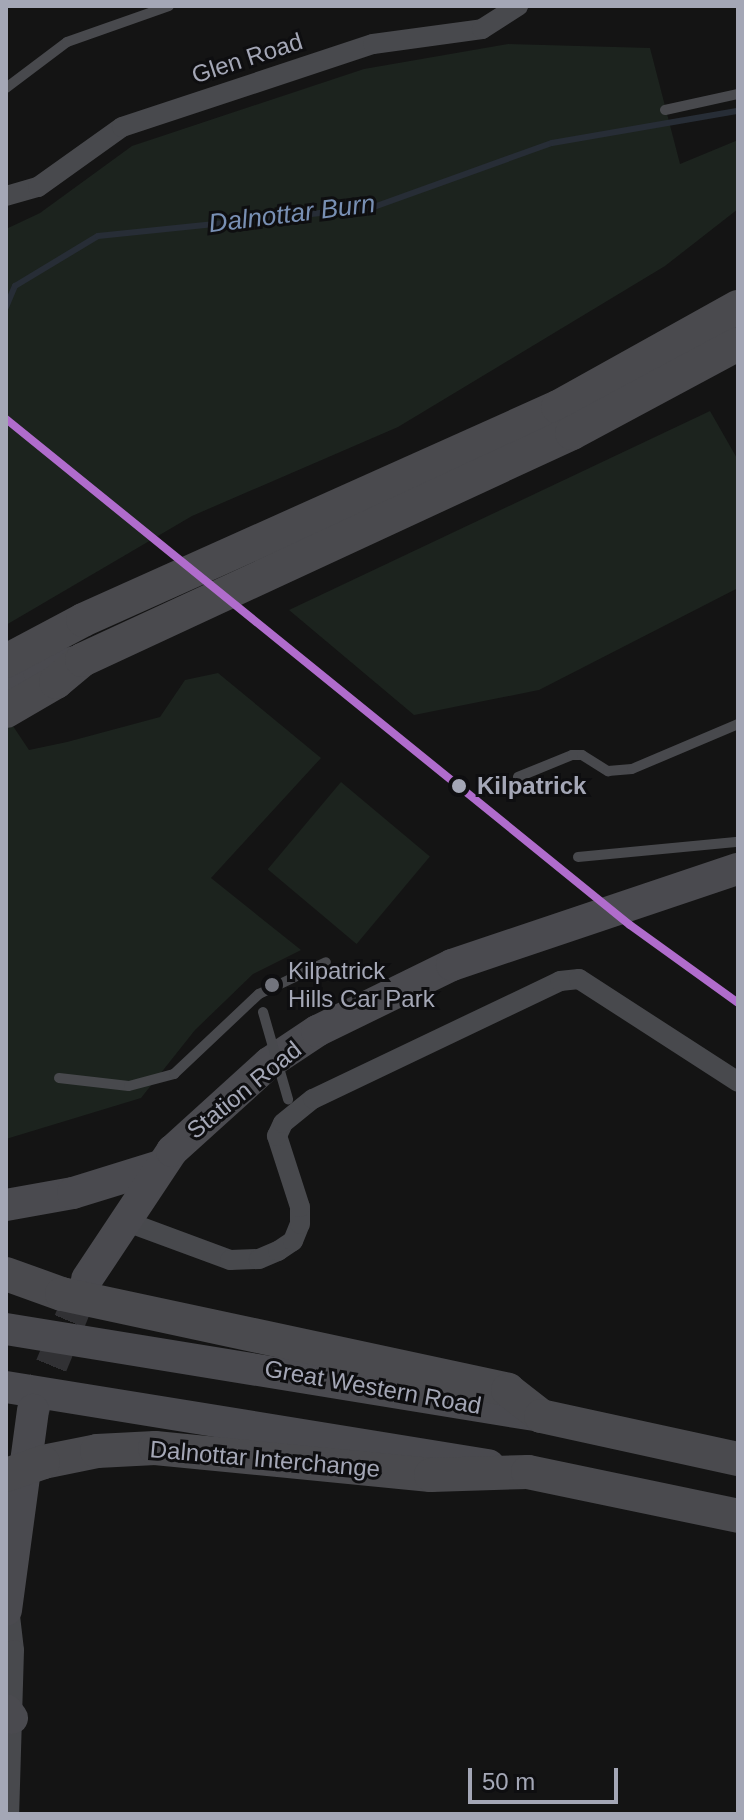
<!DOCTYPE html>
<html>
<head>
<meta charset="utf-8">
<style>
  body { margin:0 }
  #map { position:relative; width:744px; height:1820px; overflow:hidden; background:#141414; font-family:Helvetica,sans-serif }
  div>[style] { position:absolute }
  .green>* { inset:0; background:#1c231e; transform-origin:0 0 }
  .stream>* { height:6px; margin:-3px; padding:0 3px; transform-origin:3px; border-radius:3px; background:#272d36 }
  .primary-tunnel>* { height:32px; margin-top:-16px; transform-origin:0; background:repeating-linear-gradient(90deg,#313134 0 32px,transparent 0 48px) }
  .service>* { height:10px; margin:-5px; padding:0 5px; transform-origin:5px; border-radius:5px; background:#48494d }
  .minor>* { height:20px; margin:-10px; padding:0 10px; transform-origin:10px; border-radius:10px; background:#48494d }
  .primary>* { height:32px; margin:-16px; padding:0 16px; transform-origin:16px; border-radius:16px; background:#4a4a4f }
  .trunk>* { height:34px; margin:-17px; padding:0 17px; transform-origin:17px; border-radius:17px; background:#4a4a4e }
  .service-bridge>* { height:10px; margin:-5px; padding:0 5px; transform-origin:5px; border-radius:5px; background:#48494d }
  .trunk-bridge>* { height:34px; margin:-17px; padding:0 17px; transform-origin:17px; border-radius:17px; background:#4a4a4e }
  .rail-1>* { height:8px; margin:-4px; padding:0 4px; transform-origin:4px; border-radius:4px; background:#b06ccc }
  .dots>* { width:22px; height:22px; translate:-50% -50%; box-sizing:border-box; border:4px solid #0e0e10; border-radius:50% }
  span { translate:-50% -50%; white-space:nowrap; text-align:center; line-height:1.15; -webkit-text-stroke:6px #0e0e10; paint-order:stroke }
  .street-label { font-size:24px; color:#a4a7b6 }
  .stop-label { font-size:24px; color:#a4a7b6; font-weight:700 }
  .left { translate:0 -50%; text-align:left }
  .poi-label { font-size:24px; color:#a4a7b6 }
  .water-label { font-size:26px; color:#788fb3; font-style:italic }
  .frame { position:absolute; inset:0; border:8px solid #a4a7b6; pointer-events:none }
  .scale { position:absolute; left:468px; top:1768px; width:150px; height:36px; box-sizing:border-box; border:4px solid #a4a7b6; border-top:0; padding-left:10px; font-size:24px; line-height:28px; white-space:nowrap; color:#a4a7b6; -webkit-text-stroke:6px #0e0e10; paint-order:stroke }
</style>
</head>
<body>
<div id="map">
  <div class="green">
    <div style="clip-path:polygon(508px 44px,650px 48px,680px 164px,738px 140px,738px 209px,665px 266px,398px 427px,192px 516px,6px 625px,6px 229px,40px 213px,132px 146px,364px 69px)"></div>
    <div style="clip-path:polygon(710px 411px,738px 460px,738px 588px,539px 690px,414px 715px,289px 610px)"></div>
    <div style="clip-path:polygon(218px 673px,321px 758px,211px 878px,301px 950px,253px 974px,195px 1030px,141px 1098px,6px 1139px,6px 727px,11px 723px,29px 750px,67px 742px,160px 717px,185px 680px)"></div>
    <div style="left:341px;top:782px;width:116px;height:114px;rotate:40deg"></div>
  </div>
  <div class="stream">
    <div style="left:6px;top:307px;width:23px;rotate:-67deg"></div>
    <div style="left:15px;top:286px;width:97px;rotate:-31.1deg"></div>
    <div style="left:98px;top:236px;width:274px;rotate:-5.9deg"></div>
    <div style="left:371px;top:208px;width:192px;rotate:-19.8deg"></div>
    <div style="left:552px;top:143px;width:189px;rotate:-9.8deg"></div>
  </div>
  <div class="primary-tunnel">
    <div style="left:33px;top:1410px;width:142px;rotate:-67.6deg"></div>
  </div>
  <div class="service">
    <div style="left:6px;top:88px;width:76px;rotate:-37deg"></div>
    <div style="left:67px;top:42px;width:108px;rotate:-19.4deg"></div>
    <div style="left:665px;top:110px;width:75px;rotate:-12.4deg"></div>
    <div style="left:518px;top:777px;width:58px;rotate:-22.2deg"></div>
    <div style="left:572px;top:755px;width:10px"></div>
    <div style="left:582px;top:755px;width:31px;rotate:32deg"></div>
    <div style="left:608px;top:771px;width:24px;rotate:-5deg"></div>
    <div style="left:632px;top:769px;width:115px;rotate:-23deg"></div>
    <div style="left:578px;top:857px;width:161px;rotate:-5.4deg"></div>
    <div style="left:59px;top:1078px;width:70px;rotate:6.5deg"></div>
    <div style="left:129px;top:1086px;width:47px;rotate:-14.9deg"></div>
    <div style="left:174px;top:1074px;width:117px;rotate:-43.3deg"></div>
    <div style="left:259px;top:994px;width:74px;rotate:-25.5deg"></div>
  </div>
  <div class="minor">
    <div style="left:6px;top:196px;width:33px;rotate:-16deg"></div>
    <div style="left:38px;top:187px;width:103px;rotate:-35.5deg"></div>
    <div style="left:122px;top:127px;width:264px;rotate:-18.3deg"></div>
    <div style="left:373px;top:44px;width:110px;rotate:-7.8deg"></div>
    <div style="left:482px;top:29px;width:43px;rotate:-32.6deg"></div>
    <div style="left:122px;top:1220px;width:115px;rotate:20.3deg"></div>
    <div style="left:230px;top:1260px;width:29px;rotate:-2deg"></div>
    <div style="left:259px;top:1259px;width:21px;rotate:-23deg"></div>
    <div style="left:278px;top:1251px;width:18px;rotate:-34deg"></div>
    <div style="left:293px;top:1241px;width:18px;rotate:-68deg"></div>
    <div style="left:300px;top:1224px;width:17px;rotate:-90deg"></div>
    <div style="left:300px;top:1207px;width:75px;rotate:-107.9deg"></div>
    <div style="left:277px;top:1136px;width:14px;rotate:-65deg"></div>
    <div style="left:283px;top:1123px;width:38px;rotate:-39deg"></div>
    <div style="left:313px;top:1099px;width:274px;rotate:-25.5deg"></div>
    <div style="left:560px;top:981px;width:19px;rotate:-6deg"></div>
    <div style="left:579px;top:979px;width:189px;rotate:32.9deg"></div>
    <div style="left:8px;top:1599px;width:51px;rotate:83.3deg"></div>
    <div style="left:14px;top:1650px;width:164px;rotate:91.7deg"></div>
  </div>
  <div class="primary">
    <div style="left:6px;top:688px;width:37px;rotate:-27deg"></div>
    <div style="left:39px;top:671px;width:44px;rotate:-14.3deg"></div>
    <div style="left:6px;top:1205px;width:68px;rotate:-10.2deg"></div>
    <div style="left:73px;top:1193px;width:91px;rotate:-17.2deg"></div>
    <div style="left:87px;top:1279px;width:154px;rotate:-56.4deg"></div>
    <div style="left:172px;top:1151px;width:131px;rotate:-42.2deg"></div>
    <div style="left:269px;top:1063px;width:58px;rotate:-33.7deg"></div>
    <div style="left:317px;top:1031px;width:150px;rotate:-26.1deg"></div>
    <div style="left:452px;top:965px;width:302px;rotate:-18.6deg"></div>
    <div style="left:6px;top:1329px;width:542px;rotate:9.24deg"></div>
    <div style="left:6px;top:1387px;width:489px;rotate:9.2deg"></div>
    <div style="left:6px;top:1610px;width:202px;rotate:-82.3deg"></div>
    <div style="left:6px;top:1710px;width:10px;rotate:53deg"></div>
  </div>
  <div class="trunk">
    <div style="left:6px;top:661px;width:87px;rotate:-28deg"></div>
    <div style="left:83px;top:620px;width:521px;rotate:-24.15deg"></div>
    <div style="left:558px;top:407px;width:206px;rotate:-29.1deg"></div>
    <div style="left:6px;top:711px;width:58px;rotate:-30.1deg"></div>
    <div style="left:56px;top:682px;width:34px;rotate:-40deg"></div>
    <div style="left:82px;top:660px;width:540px;rotate:-24.86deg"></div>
    <div style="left:572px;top:433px;width:188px;rotate:-28.2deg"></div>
    <div style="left:6px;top:1274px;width:59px;rotate:19.7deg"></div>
    <div style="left:62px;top:1294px;width:456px;rotate:12.1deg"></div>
    <div style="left:508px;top:1390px;width:42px;rotate:38.2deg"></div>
    <div style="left:541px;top:1416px;width:202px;rotate:12.3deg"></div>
    <div style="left:43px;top:1462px;width:55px;rotate:-11.5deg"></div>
    <div style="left:97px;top:1451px;width:58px;rotate:-3deg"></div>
    <div style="left:155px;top:1448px;width:277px;rotate:5.6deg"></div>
    <div style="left:431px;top:1475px;width:97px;rotate:-1.8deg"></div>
    <div style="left:528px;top:1472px;width:215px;rotate:11.8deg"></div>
  </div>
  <div class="service-bridge">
    <div style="left:263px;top:1012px;width:91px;rotate:74deg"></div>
  </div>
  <div class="trunk-bridge">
    <div style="left:6px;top:1475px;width:39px;rotate:-19deg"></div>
  </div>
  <div class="rail-1">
    <div style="left:6px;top:419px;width:803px;rotate:39.04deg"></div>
    <div style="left:630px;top:925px;width:133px;rotate:35.8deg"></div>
  </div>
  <div class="dots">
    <div style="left:459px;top:786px;background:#a4a7b6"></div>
    <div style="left:272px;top:985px;background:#72747d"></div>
  </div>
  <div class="street-label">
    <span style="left:247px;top:58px;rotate:-18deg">Glen Road</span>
    <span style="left:244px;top:1090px;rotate:-39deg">Station Road</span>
    <span style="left:373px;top:1387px;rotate:10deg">Great Western Road</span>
    <span style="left:265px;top:1459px;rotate:5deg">Dalnottar Interchange</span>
  </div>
  <div class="stop-label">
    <span class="left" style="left:477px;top:786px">Kilpatrick</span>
  </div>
  <div class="poi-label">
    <span class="left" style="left:288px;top:985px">Kilpatrick<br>Hills Car Park</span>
  </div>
  <div class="water-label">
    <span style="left:292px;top:214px;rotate:-7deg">Dalnottar Burn</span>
  </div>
  <div class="frame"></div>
  <div class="scale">50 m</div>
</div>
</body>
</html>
